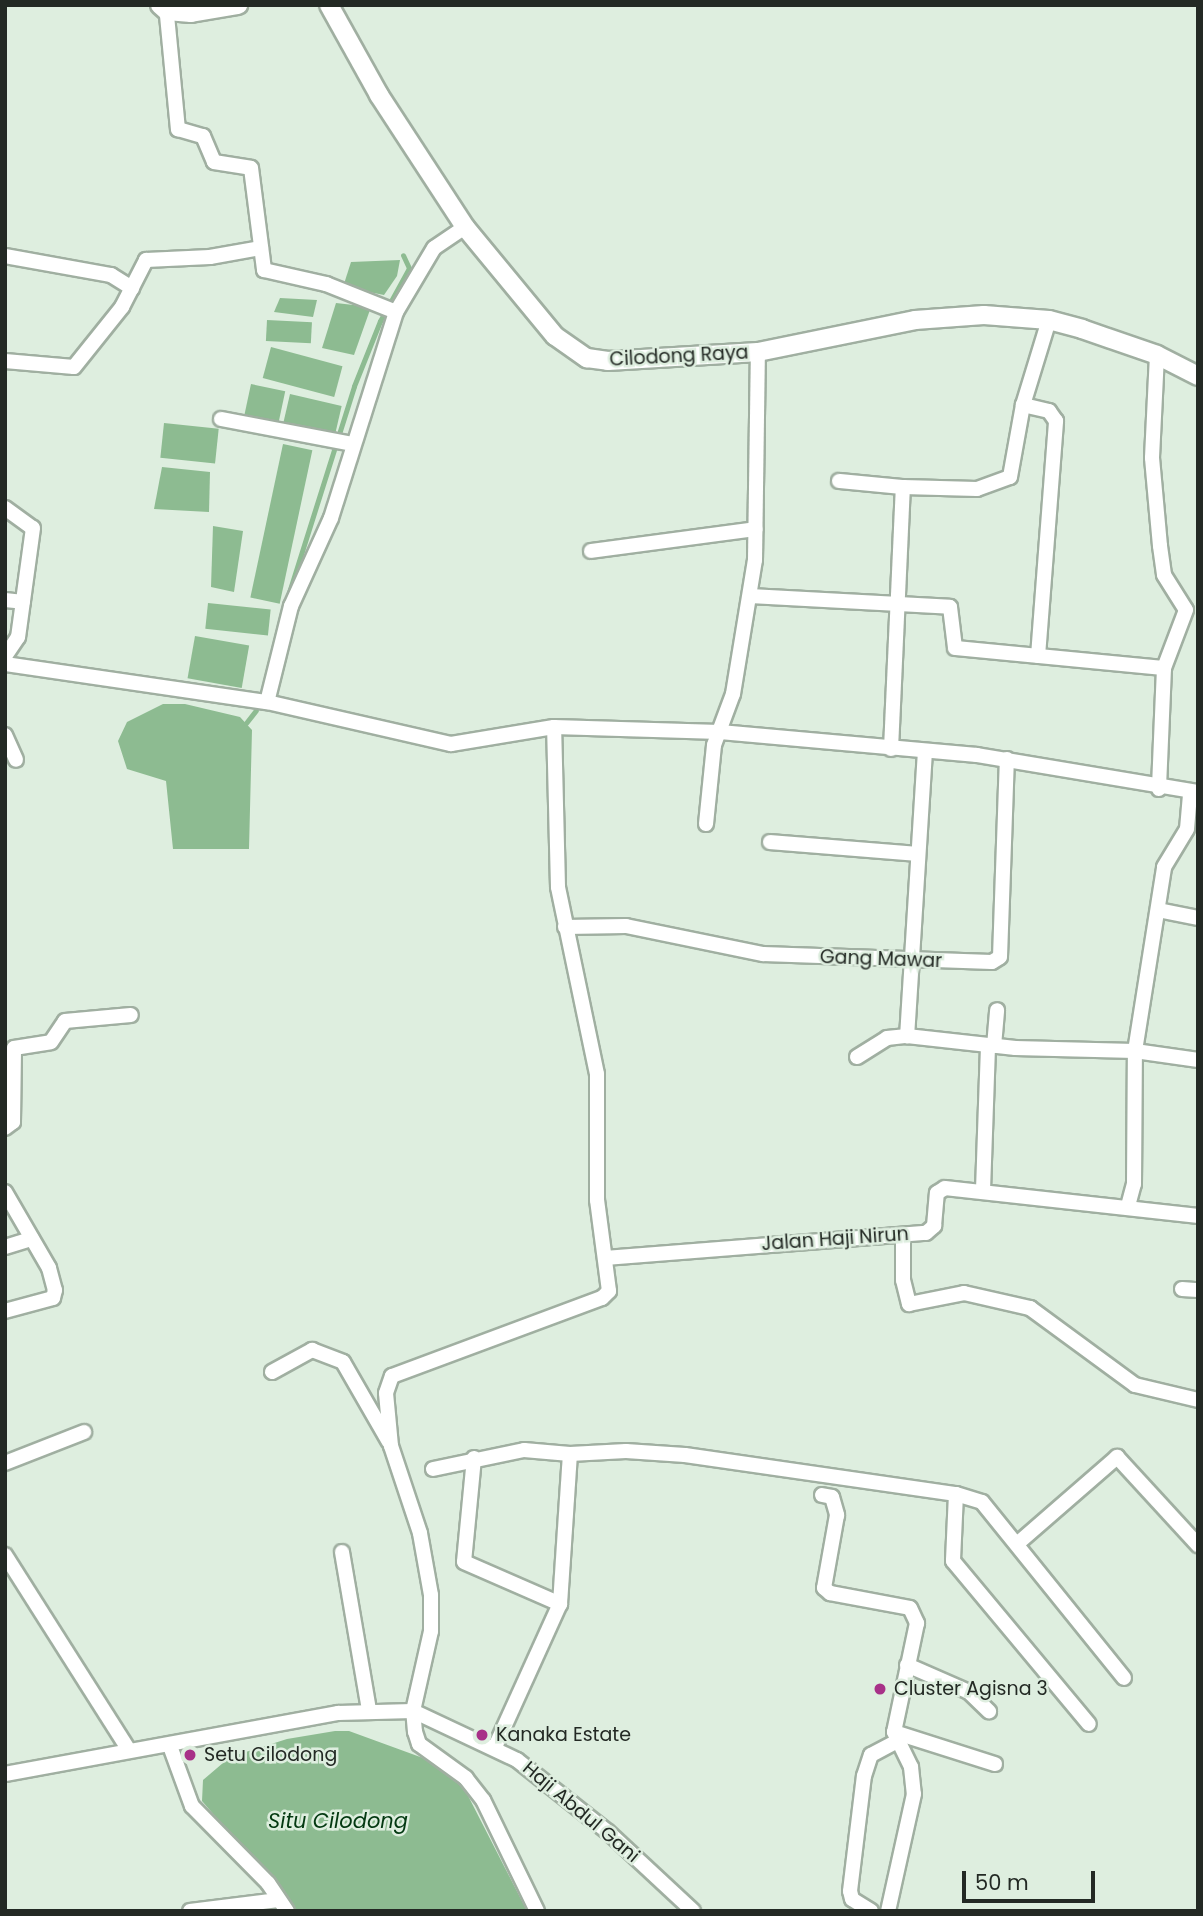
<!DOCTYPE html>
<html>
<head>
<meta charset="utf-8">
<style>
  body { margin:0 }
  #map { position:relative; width:1203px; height:1916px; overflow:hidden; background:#deeedf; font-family:Poppins,sans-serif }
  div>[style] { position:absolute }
  .water>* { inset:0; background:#8dbb91; transform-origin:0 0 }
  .stream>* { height:5px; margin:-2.5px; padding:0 2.5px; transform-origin:2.5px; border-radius:2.5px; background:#8dbb91 }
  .roads { filter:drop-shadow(2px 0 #a0afa1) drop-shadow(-2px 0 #a0afa1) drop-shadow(0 2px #a0afa1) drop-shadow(0 -2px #a0afa1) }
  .minor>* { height:14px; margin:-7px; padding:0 7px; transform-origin:7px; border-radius:7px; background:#fff }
  .tertiary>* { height:18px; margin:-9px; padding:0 9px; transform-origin:9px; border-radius:9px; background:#fff }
  .dots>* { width:19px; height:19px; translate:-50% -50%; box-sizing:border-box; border:4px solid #deeedf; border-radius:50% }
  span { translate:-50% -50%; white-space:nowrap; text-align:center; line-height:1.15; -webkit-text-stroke:5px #deeedf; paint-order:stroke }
  .street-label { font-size:19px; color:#232924 }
  .poi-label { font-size:19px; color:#232924 }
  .left { translate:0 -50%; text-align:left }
  .water-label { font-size:21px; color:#033911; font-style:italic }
  .frame { position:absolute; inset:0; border:7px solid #232924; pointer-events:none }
  .scale { position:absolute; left:962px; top:1871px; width:133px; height:32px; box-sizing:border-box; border:4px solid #232924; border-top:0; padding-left:9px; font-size:21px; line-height:24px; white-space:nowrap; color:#232924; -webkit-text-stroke:5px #deeedf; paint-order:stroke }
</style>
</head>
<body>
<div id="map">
  <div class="water">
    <div style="clip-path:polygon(400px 260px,397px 276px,384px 295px,343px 287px,351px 262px)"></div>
    <div style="clip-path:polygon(280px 298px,317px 300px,313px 317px,274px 312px)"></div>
    <div style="clip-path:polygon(336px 303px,371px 307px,354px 355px,322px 348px)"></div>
    <div style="left:267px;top:320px;width:45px;height:21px;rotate:3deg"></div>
    <div style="left:271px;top:347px;width:74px;height:32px;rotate:15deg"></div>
    <div style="left:251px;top:384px;width:35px;height:32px;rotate:12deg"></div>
    <div style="left:290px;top:394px;width:53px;height:29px;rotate:13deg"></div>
    <div style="left:164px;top:423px;width:55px;height:35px;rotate:6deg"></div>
    <div style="left:283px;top:444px;width:30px;height:157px;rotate:12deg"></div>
    <div style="clip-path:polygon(162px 467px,210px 472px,209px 512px,154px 509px)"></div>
    <div style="clip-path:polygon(213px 526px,243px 531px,234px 592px,211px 587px)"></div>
    <div style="left:208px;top:603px;width:63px;height:26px;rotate:6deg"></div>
    <div style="left:195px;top:636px;width:55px;height:43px;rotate:10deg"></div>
    <div style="clip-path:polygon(163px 704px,185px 704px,240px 717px,252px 730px,249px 849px,173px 849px,166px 781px,127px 769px,118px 741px,127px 722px)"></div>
    <div style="clip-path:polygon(335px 1731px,349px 1731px,423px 1758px,461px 1782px,527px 1911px,290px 1911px,270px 1880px,202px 1801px,203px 1780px,230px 1757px,287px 1739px)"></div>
  </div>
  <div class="stream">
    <div style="left:286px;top:602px;width:226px;rotate:-72.5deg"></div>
    <div style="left:354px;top:386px;width:70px;rotate:-68.2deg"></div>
    <div style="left:380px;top:321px;width:60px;rotate:-61.3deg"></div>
    <div style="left:409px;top:268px;width:14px;rotate:-115deg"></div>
    <div style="left:246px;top:723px;width:16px;rotate:-52deg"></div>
  </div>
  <div class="roads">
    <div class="minor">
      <div style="left:166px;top:5px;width:125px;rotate:84.5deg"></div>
      <div style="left:178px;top:129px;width:26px;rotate:16deg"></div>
      <div style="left:203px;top:136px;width:28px;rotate:67deg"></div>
      <div style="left:214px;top:162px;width:37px;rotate:9deg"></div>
      <div style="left:251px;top:168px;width:103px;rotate:82.7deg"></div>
      <div style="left:264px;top:270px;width:64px;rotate:12.7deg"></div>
      <div style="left:326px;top:284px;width:75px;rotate:21.8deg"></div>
      <div style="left:465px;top:227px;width:37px;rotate:146deg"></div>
      <div style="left:434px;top:248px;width:74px;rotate:120.7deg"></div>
      <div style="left:396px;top:312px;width:216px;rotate:107.5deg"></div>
      <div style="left:331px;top:518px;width:97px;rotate:114.4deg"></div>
      <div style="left:291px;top:606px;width:99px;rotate:104deg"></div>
      <div style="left:267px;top:702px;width:189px;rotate:12.9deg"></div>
      <div style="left:451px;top:744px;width:104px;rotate:-9.4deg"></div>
      <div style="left:5px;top:256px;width:108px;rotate:10.2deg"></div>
      <div style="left:111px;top:275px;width:25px;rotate:32deg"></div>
      <div style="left:1157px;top:355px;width:103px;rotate:92.8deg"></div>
      <div style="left:1152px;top:458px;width:88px;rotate:84.8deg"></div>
      <div style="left:1160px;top:546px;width:29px;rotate:82deg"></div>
      <div style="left:1164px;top:575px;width:41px;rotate:57.8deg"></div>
      <div style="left:1186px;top:610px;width:62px;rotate:110.8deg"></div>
      <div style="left:1164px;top:668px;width:121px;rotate:92.4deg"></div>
      <div style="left:5px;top:361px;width:69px;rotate:5deg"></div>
      <div style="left:74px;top:367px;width:77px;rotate:-51.3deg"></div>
      <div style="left:122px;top:307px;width:53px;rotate:-62.9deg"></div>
      <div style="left:146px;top:260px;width:64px;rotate:-2.7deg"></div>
      <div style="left:210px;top:257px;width:52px;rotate:-10deg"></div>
      <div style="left:221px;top:419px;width:133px;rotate:10.8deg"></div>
      <div style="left:839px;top:481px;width:64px;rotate:5.4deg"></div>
      <div style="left:5px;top:508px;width:34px;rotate:36deg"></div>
      <div style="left:33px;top:528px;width:110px;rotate:97.8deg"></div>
      <div style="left:18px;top:637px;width:23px;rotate:124deg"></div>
      <div style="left:591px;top:551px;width:166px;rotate:-7.6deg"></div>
      <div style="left:750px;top:596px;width:200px;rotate:3.1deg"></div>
      <div style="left:950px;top:607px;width:41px;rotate:83deg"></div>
      <div style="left:955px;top:648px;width:210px;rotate:5.5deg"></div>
      <div style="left:5px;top:600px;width:18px;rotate:6deg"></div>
      <div style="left:1038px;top:656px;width:236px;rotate:-85.6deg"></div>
      <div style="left:1056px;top:421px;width:12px;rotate:-125deg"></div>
      <div style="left:1049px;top:411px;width:27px;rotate:-167deg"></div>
      <div style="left:1023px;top:405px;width:89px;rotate:-73deg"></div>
      <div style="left:5px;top:664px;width:265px;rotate:8.3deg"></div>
      <div style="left:5px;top:735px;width:27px;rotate:66deg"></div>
      <div style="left:891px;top:749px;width:262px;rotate:-87.4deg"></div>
      <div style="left:903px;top:487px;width:74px;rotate:1.5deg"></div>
      <div style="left:977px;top:489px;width:35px;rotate:-20deg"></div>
      <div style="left:1010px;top:477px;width:73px;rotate:-79.8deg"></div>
      <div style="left:925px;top:751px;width:286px;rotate:93.6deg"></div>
      <div style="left:907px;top:1036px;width:109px;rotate:6.3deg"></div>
      <div style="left:1015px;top:1048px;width:120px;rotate:1.4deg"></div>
      <div style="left:1135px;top:1051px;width:64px;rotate:8.1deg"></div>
      <div style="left:706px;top:824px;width:79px;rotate:-84.2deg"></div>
      <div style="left:714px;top:745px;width:54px;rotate:-69.6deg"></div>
      <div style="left:733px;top:694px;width:136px;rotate:-80.7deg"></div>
      <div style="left:755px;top:560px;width:208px;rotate:-89.2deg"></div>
      <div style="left:770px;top:842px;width:148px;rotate:4.6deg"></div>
      <div style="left:1158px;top:910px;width:41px;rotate:11.3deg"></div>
      <div style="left:565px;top:927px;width:61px;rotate:-0.9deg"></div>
      <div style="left:626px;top:926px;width:140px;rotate:11.6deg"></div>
      <div style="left:763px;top:954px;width:229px;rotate:2deg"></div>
      <div style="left:992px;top:962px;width:9px;rotate:-32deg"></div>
      <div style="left:1000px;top:957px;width:198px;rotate:-88deg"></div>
      <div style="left:994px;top:1046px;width:36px;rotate:-85deg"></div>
      <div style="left:857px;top:1057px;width:36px;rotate:-32deg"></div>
      <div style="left:887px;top:1038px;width:20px;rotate:-6deg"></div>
      <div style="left:5px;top:1128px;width:10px;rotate:-37deg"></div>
      <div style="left:13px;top:1122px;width:74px;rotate:-89.2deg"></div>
      <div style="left:14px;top:1048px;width:37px;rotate:-9deg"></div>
      <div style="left:51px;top:1042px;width:25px;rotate:-56deg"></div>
      <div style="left:65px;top:1021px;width:66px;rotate:-5.2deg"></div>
      <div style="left:983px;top:1190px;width:145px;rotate:-88deg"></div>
      <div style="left:5px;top:1192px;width:88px;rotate:59.9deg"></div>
      <div style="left:49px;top:1268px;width:23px;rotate:75deg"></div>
      <div style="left:55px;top:1290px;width:8px;rotate:104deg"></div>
      <div style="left:53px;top:1298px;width:50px;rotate:164.8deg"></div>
      <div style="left:1128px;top:1206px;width:23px;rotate:-75deg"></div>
      <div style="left:1134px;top:1184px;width:133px;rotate:-89.6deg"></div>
      <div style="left:1135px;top:1051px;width:186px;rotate:-81deg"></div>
      <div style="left:1164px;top:867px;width:44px;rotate:-58.8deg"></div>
      <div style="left:1187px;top:829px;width:37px;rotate:-85deg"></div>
      <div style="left:903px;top:1235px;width:45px;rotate:90deg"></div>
      <div style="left:903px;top:1280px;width:25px;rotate:76deg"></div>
      <div style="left:909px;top:1304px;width:56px;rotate:-11.3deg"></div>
      <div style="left:964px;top:1293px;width:68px;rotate:12.8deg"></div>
      <div style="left:1030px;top:1308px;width:130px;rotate:36.3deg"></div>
      <div style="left:1135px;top:1385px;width:65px;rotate:13.4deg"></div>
      <div style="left:5px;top:1247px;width:28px;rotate:-17deg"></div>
      <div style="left:605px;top:1258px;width:322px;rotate:-4.5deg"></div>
      <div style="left:926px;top:1233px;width:11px;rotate:-41deg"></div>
      <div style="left:934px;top:1226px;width:33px;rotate:-85deg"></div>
      <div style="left:937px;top:1193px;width:9px;rotate:-32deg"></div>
      <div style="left:945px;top:1188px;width:255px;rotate:6.3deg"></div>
      <div style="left:1182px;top:1289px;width:16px;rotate:4deg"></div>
      <div style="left:272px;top:1372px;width:46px;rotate:-28.8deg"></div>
      <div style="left:312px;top:1350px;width:33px;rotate:21deg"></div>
      <div style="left:343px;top:1362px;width:92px;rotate:60.1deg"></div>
      <div style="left:474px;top:1458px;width:104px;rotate:95.5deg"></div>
      <div style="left:464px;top:1562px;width:105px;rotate:23.6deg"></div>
      <div style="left:5px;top:1463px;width:85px;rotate:-21.4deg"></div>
      <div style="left:433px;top:1469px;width:93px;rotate:-11.8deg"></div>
      <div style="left:524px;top:1450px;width:46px;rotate:5deg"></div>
      <div style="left:570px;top:1454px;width:56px;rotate:-3.1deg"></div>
      <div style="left:626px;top:1451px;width:59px;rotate:3.9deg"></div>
      <div style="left:685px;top:1455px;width:274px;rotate:8.2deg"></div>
      <div style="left:956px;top:1494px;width:67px;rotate:92.6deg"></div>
      <div style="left:953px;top:1561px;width:212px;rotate:50.2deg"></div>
      <div style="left:956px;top:1494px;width:27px;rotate:17deg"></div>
      <div style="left:982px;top:1502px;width:226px;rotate:51.1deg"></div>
      <div style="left:822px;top:1495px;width:10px;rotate:11deg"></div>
      <div style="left:832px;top:1497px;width:19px;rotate:74deg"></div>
      <div style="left:837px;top:1515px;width:74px;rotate:100.1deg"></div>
      <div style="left:824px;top:1588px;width:8px;rotate:40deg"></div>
      <div style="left:830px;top:1593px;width:81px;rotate:10.6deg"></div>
      <div style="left:910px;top:1608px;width:17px;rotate:65deg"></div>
      <div style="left:917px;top:1623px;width:111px;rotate:101.9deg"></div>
      <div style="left:894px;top:1732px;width:39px;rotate:64deg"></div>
      <div style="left:911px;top:1767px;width:27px;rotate:84deg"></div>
      <div style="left:914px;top:1794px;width:120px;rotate:102.5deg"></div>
      <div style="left:1017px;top:1544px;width:133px;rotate:-41deg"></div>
      <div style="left:1117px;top:1457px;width:120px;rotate:47.4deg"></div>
      <div style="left:342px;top:1552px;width:160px;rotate:80.3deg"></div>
      <div style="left:5px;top:1555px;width:230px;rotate:57.6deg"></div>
      <div style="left:907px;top:1665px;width:68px;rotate:23.5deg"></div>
      <div style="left:969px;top:1692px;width:28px;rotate:44deg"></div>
      <div style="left:894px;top:1732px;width:106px;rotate:17.6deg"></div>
      <div style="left:170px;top:1746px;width:64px;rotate:69.9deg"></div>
      <div style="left:192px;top:1806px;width:108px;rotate:45.4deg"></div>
      <div style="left:268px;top:1883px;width:34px;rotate:56deg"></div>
      <div style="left:495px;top:1747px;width:157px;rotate:-65.6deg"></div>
      <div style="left:560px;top:1604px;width:150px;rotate:-86.2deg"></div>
      <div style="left:5px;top:1774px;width:339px;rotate:-10.4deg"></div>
      <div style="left:338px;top:1713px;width:75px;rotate:-1.5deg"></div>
      <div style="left:413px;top:1711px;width:115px;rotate:25.2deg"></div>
      <div style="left:517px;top:1760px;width:116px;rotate:38.4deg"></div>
      <div style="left:608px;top:1832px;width:116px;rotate:42.9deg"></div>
      <div style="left:190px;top:1911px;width:89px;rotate:-7.1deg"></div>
      <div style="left:537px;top:1911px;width:123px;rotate:-115.9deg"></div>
      <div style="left:483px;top:1800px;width:28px;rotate:-128deg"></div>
      <div style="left:466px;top:1778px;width:58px;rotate:-144.1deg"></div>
      <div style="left:419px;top:1744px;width:13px;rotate:-108deg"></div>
      <div style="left:415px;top:1732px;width:21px;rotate:-95deg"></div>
      <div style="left:413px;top:1711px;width:82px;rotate:-77.3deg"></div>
      <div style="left:431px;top:1631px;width:36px;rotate:-90deg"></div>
      <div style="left:431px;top:1595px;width:63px;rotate:-100.1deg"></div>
      <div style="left:420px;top:1533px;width:92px;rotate:-108.4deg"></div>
      <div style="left:391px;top:1446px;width:53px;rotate:-95.4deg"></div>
      <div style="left:386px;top:1393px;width:18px;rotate:-71deg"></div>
      <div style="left:392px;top:1376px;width:224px;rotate:-20.4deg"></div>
      <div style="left:602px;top:1298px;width:10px;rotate:-45deg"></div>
      <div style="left:609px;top:1291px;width:92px;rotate:-97.5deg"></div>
      <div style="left:597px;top:1200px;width:126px;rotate:-90deg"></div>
      <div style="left:597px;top:1074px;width:191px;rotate:-101.8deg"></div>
      <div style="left:558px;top:887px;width:160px;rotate:-91.4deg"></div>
      <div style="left:554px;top:727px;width:166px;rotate:1.7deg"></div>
      <div style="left:720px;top:732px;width:258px;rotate:5.1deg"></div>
      <div style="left:977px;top:755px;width:224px;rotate:9.5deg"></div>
      <div style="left:871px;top:1911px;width:22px;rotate:-148deg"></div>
      <div style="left:852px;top:1899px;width:8px;rotate:-104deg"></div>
      <div style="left:850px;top:1891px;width:116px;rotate:-83.1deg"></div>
      <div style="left:864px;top:1776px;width:22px;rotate:-72deg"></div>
      <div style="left:871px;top:1755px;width:27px;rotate:-28deg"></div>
    </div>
    <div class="tertiary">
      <div style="left:160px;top:5px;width:9px;rotate:41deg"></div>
      <div style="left:167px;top:11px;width:24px;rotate:5deg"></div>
      <div style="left:191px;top:13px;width:48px;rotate:-9.7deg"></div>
      <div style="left:329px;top:5px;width:103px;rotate:60.9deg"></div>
      <div style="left:379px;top:95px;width:158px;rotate:56.9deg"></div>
      <div style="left:465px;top:227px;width:141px;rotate:50.5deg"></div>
      <div style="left:555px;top:336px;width:39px;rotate:35deg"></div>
      <div style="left:587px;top:358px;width:21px;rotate:8deg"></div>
      <div style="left:608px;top:361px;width:150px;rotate:-3.4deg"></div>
      <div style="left:758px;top:352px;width:160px;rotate:-11.5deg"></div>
      <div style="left:915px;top:320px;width:69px;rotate:-4.1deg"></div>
      <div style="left:984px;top:315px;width:65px;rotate:4.4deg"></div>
      <div style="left:1049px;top:320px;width:34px;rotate:15deg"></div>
      <div style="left:1082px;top:329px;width:79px;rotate:19.1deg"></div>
      <div style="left:1157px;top:355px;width:46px;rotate:27.1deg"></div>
    </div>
  </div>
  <div class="dots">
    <div style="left:880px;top:1689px;background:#a83188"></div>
    <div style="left:482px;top:1735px;background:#a83188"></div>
    <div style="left:190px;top:1755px;background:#a83188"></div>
  </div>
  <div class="street-label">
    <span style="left:679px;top:356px;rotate:-3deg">Cilodong Raya</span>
    <span style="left:881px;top:959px;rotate:2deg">Gang Mawar</span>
    <span style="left:835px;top:1239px;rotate:-4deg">Jalan Haji Nirun</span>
    <span style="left:581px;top:1812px;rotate:40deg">Haji Abdul Gani</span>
  </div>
  <div class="poi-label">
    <span class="left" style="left:894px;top:1689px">Cluster Agisna 3</span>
    <span class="left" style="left:496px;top:1735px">Kanaka Estate</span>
    <span class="left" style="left:204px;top:1755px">Setu Cilodong</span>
  </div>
  <div class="water-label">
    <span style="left:338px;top:1821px">Situ Cilodong</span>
  </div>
  <div class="frame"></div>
  <div class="scale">50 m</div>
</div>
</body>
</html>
